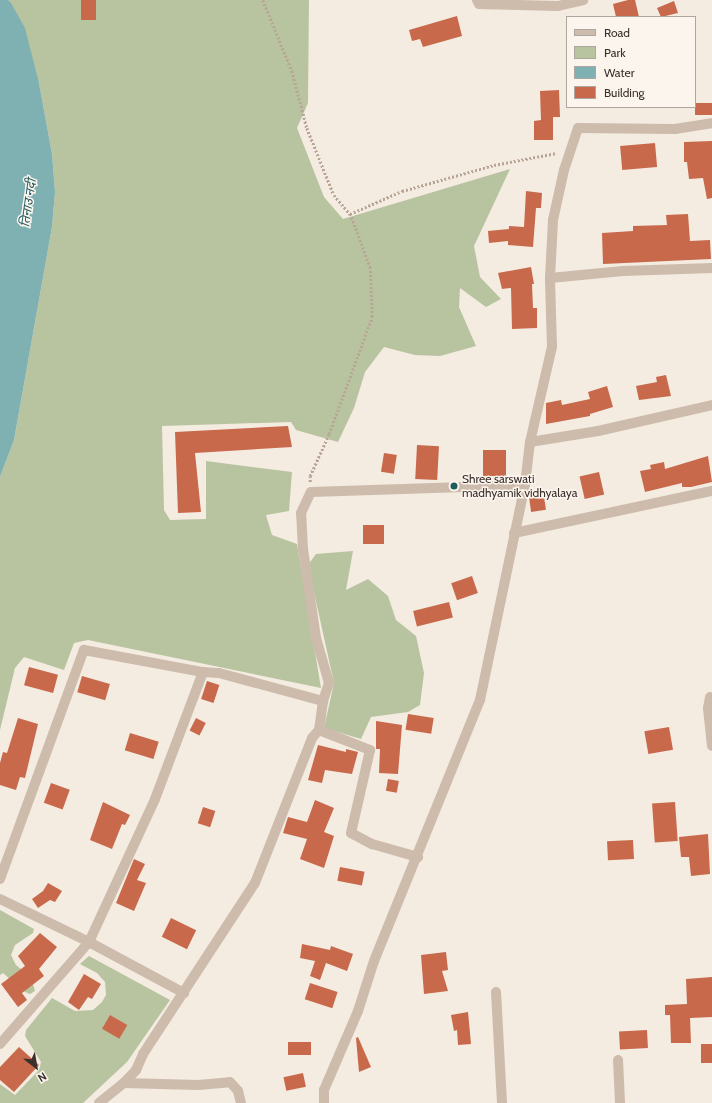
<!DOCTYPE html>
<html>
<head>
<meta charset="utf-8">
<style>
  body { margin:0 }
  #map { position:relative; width:712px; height:1103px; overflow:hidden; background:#f4ebe1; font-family:Cabin,"Noto Sans Devanagari",sans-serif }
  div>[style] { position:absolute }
  .green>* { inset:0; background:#b8c4a0 }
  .water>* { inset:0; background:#7fb0b2 }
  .building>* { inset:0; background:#c8694b; transform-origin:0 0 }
  .path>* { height:2.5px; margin-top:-1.25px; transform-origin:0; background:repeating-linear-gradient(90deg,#b9a596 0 2px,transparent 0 4px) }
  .street>* { height:10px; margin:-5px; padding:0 5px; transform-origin:5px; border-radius:5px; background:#cdbbac }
  .dots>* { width:11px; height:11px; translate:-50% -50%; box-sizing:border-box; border:2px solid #fbf5ee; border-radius:50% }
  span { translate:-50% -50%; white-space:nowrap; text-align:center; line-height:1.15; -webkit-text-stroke:3px #fbf5ee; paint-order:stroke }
  .poi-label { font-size:12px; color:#3b302b }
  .left { translate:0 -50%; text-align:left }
  .water-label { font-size:13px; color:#1f5a5e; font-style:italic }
  .legend { position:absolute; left:566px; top:16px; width:130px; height:92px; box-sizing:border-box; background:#fbf5ee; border:1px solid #aea6a0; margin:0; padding:5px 7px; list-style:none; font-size:12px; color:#3b302b }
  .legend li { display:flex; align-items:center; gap:8px; height:20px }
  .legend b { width:20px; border:1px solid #aea6a0 }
  .north { position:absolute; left:16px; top:1047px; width:40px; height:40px; -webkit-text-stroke:3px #fbf5ee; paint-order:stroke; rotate:149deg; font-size:11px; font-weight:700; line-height:16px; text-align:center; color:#3b302b }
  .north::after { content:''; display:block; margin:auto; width:14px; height:18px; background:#3b302b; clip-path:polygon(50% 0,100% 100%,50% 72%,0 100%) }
</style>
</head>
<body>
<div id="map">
  <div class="green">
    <div style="clip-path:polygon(8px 0,309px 0,308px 103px,297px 128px,324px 197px,343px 219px,510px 169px,474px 246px,480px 277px,501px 299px,486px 307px,460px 288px,459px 307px,476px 346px,440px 356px,415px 355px,384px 347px,365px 372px,354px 408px,338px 442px,296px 430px,291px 422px,162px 426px,164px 510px,170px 520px,206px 519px,206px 461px,292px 472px,289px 511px,266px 515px,272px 535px,297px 544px,321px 688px,88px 640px,74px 643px,64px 670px,24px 657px,15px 668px,0 730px,0 477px,14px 440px,52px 227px,55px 192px,52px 154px,39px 83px)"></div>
    <div style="clip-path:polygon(353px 551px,346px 590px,368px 579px,388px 596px,396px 620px,416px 636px,424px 673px,420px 705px,408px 712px,371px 717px,361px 739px,324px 728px,334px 683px,308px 565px,316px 554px)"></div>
    <div style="clip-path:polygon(0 910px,34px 929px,33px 933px,15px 945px,11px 955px,16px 965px,31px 977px,35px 991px,30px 994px,25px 992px,3px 973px,0 975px)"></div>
    <div style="clip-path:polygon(89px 956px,170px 1000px,127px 1062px,83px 1103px,0 1103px,0 1084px,15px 1095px,39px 1070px,41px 1062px,25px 1036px,26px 1030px,52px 998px,75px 1011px,93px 1010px,102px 1002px,106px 995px,105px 982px,97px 973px,80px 964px)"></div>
  </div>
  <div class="water">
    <div style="clip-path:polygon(0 0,8px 0,11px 3px,25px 28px,39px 83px,52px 154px,55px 192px,52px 227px,14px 440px,0 477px)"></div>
  </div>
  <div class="building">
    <div style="left:81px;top:0;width:15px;height:20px"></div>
    <div style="clip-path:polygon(628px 0,635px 0,639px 17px,616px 17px,613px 4px)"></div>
    <div style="clip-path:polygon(674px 1px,678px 13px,661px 17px,657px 8px)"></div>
    <div style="clip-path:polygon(457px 16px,462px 36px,423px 47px,420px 39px,412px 41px,409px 30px)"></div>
    <div style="clip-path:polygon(559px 90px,560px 117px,553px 117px,553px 140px,534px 140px,534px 121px,541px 120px,540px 91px)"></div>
    <div style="left:695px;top:103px;width:17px;height:12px"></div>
    <div style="clip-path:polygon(712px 141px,712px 198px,707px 199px,703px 178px,689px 179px,687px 162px,684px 162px,684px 142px)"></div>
    <div style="left:655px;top:143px;width:24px;height:35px;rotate:85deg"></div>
    <div style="clip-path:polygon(526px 191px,542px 193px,541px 208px,536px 208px,533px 247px,508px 245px,508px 241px,489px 243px,488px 231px,509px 229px,509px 226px,524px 227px)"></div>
    <div style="clip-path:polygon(688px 214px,690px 241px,710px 240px,711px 259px,603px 264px,602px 233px,633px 231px,633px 226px,667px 225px,666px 215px)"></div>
    <div style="clip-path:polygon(531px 267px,534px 284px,532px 284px,533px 308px,537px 308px,537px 328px,512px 329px,511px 288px,502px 289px,498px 273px)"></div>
    <div style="clip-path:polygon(666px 375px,671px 396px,639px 400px,636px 386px,657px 382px,656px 377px)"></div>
    <div style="clip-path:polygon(607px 386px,613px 407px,590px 414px,590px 416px,546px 424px,546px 403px,561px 400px,562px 405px,590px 399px,588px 392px)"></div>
    <div style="clip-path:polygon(288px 426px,292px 447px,195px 453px,201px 512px,178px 513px,175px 432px)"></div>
    <div style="left:417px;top:445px;width:22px;height:34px;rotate:3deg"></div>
    <div style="left:483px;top:450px;width:23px;height:26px"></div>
    <div style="left:384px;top:453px;width:13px;height:19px;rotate:9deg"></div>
    <div style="clip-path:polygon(708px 456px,712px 482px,691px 487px,682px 487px,682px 483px,645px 492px,640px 471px,651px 469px,650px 465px,664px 462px,665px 469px)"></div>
    <div style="left:599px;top:472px;width:23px;height:20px;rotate:77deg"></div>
    <div style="left:544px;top:496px;width:14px;height:15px;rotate:82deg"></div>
    <div style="left:363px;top:525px;width:21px;height:19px"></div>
    <div style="left:472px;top:576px;width:18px;height:22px;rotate:71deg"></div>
    <div style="left:449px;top:602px;width:16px;height:37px;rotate:76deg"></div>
    <div style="left:29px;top:667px;width:30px;height:19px;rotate:15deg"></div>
    <div style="left:82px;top:676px;width:29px;height:17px;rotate:16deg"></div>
    <div style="left:207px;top:681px;width:13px;height:19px;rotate:18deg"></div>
    <div style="left:408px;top:714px;width:26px;height:16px;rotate:9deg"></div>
    <div style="clip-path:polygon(18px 718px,38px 724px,25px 778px,20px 777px,16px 790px,0 785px,0 763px,3px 752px,7px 753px)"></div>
    <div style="left:196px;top:718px;width:11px;height:14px;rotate:27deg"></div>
    <div style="clip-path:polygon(376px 721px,402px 725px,398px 774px,379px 773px,380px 749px,376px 749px)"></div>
    <div style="left:669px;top:727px;width:23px;height:25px;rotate:80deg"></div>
    <div style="left:130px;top:733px;width:30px;height:18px;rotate:17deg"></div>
    <div style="clip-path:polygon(318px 745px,346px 752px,346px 749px,358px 752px,352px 774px,325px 770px,322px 783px,308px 780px)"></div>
    <div style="left:388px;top:779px;width:11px;height:12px;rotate:10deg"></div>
    <div style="left:51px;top:783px;width:20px;height:21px;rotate:20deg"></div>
    <div style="clip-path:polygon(315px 800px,334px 808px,324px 832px,334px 836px,324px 868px,300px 859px,307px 839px,283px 833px,288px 817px,307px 822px)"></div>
    <div style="clip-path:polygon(103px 802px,130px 815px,125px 825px,122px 824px,112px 849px,90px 840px)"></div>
    <div style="left:675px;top:802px;width:39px;height:23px;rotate:86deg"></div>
    <div style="left:203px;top:807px;width:13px;height:17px;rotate:18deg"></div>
    <div style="clip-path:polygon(708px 834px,710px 874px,691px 876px,689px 857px,681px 857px,679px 837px)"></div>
    <div style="left:633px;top:840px;width:19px;height:26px;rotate:87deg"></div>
    <div style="clip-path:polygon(134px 859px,145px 864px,137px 880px,146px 883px,134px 911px,116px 903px)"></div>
    <div style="left:340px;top:867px;width:25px;height:14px;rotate:11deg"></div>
    <div style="clip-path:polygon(48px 883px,62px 891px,55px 902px,50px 900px,38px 908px,32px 899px,43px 891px)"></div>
    <div style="left:171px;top:918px;width:28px;height:21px;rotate:26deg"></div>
    <div style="clip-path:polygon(40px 933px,57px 947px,39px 969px,44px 976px,22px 993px,27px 1000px,18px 1007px,1px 984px,25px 966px,18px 956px)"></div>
    <div style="clip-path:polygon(302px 944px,330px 950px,331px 946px,353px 954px,347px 971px,326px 963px,320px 980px,310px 976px,315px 961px,300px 958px)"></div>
    <div style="clip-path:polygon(446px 952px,448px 970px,442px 971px,448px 991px,424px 994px,421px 955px)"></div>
    <div style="clip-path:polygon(84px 974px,101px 984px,92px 999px,88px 997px,79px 1010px,68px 1002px)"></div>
    <div style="clip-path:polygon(712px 977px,712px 1017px,690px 1018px,691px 1043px,671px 1043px,670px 1015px,665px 1015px,665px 1005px,687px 1004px,686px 979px)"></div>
    <div style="left:310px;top:983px;width:29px;height:17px;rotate:18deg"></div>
    <div style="clip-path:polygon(468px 1012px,471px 1044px,458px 1045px,457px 1030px,454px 1031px,451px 1015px)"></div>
    <div style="left:110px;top:1015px;width:20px;height:16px;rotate:30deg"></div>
    <div style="left:647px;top:1030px;width:18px;height:28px;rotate:87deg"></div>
    <div style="clip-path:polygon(358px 1037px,371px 1067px,359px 1072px,356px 1038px)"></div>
    <div style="left:288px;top:1042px;width:23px;height:13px"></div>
    <div style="left:701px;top:1044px;width:11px;height:19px"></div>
    <div style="clip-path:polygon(19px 1047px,39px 1065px,14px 1092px,0 1080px,0 1067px)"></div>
    <div style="left:303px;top:1073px;width:14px;height:20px;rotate:78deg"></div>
  </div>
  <div class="path">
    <div style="left:263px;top:0;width:77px;rotate:67.8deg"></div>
    <div style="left:292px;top:71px;width:59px;rotate:75.3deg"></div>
    <div style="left:307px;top:128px;width:72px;rotate:68.1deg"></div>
    <div style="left:334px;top:195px;width:25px;rotate:50deg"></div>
    <div style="left:350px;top:214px;width:57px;rotate:-23.9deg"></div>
    <div style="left:402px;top:191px;width:96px;rotate:-15.8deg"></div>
    <div style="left:494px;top:165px;width:64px;rotate:-10.8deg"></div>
    <div style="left:310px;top:482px;width:6px;rotate:-90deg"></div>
    <div style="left:310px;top:476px;width:46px;rotate:-65.7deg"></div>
    <div style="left:329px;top:434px;width:125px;rotate:-69.8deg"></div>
    <div style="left:372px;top:317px;width:49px;rotate:-92.3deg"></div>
    <div style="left:370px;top:268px;width:58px;rotate:-110.3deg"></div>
  </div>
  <div class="street">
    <div style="left:477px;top:0;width:4px;rotate:63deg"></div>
    <div style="left:479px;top:4px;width:79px;rotate:1.5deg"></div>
    <div style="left:558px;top:6px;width:26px;rotate:-13deg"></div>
    <div style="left:550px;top:278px;width:73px;rotate:-5.5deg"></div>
    <div style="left:623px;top:271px;width:89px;rotate:-1.9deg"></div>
    <div style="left:530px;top:442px;width:69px;rotate:-9.2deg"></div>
    <div style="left:598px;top:431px;width:117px;rotate:-12.8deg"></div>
    <div style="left:514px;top:533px;width:202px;rotate:-12deg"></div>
    <div style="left:710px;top:697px;width:11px;rotate:100deg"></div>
    <div style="left:708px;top:708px;width:38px;rotate:84deg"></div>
    <div style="left:319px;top:730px;width:55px;rotate:21.4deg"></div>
    <div style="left:370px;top:750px;width:85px;rotate:102.9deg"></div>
    <div style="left:351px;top:833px;width:24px;rotate:28deg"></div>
    <div style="left:372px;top:844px;width:48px;rotate:15.8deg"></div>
    <div style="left:0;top:879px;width:244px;rotate:-69.9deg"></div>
    <div style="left:84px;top:650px;width:121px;rotate:10.5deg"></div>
    <div style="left:203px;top:672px;width:16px;rotate:4deg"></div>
    <div style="left:219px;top:673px;width:108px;rotate:15.1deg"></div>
    <div style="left:0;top:899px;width:99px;rotate:25.8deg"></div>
    <div style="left:89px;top:942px;width:108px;rotate:28.2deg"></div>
    <div style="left:496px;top:992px;width:111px;rotate:86.9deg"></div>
    <div style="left:0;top:1044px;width:135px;rotate:-48.9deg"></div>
    <div style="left:89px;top:942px;width:157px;rotate:-65.2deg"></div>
    <div style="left:155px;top:799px;width:136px;rotate:-69.3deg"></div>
    <div style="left:618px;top:1060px;width:43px;rotate:87.3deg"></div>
    <div style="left:124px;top:1083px;width:74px;rotate:1.5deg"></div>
    <div style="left:198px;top:1085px;width:32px;rotate:-5deg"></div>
    <div style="left:230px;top:1082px;width:12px;rotate:48deg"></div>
    <div style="left:238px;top:1091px;width:12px;rotate:76deg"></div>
    <div style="left:99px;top:1103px;width:32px;rotate:-39deg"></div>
    <div style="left:124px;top:1083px;width:18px;rotate:-47deg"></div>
    <div style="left:136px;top:1070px;width:17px;rotate:-66deg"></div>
    <div style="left:143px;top:1054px;width:204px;rotate:-56.8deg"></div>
    <div style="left:255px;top:883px;width:156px;rotate:-68.5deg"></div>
    <div style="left:312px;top:738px;width:11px;rotate:-49deg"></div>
    <div style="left:319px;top:730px;width:29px;rotate:-82deg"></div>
    <div style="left:323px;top:701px;width:19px;rotate:-72deg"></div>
    <div style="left:329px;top:683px;width:47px;rotate:-106.1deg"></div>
    <div style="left:316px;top:638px;width:90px;rotate:-98.3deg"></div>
    <div style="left:303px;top:549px;width:36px;rotate:-93deg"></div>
    <div style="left:301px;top:513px;width:23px;rotate:-65deg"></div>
    <div style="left:311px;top:492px;width:214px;rotate:-1.9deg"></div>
    <div style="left:324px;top:1103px;width:13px;rotate:-90deg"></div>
    <div style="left:324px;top:1090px;width:86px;rotate:-66.7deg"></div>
    <div style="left:358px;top:1011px;width:52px;rotate:-72.3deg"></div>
    <div style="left:374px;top:961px;width:282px;rotate:-67.9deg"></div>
    <div style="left:480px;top:700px;width:220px;rotate:-78.2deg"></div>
    <div style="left:525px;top:485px;width:43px;rotate:-83.4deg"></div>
    <div style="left:530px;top:442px;width:98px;rotate:-77deg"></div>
    <div style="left:552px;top:347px;width:69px;rotate:-91.7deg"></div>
    <div style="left:550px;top:278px;width:58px;rotate:-87deg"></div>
    <div style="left:553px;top:220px;width:51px;rotate:-77.6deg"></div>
    <div style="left:564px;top:170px;width:44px;rotate:-71.6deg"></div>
    <div style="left:578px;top:128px;width:97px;rotate:0.6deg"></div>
    <div style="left:675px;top:129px;width:37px;rotate:-9deg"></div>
  </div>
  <div class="dots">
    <div style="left:454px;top:486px;background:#1f5a5e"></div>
  </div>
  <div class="poi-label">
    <span class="left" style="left:462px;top:486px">Shree sarswati<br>madhyamik vidhyalaya</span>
  </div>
  <div class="water-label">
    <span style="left:28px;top:203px;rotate:-82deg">तिनाउ नदी</span>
  </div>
  <ul class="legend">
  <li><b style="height:5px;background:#cdbbac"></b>Road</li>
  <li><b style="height:11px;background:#b8c4a0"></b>Park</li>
  <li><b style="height:11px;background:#7fb0b2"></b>Water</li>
  <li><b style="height:11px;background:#c8694b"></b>Building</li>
  </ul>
  <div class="north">N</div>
</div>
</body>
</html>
